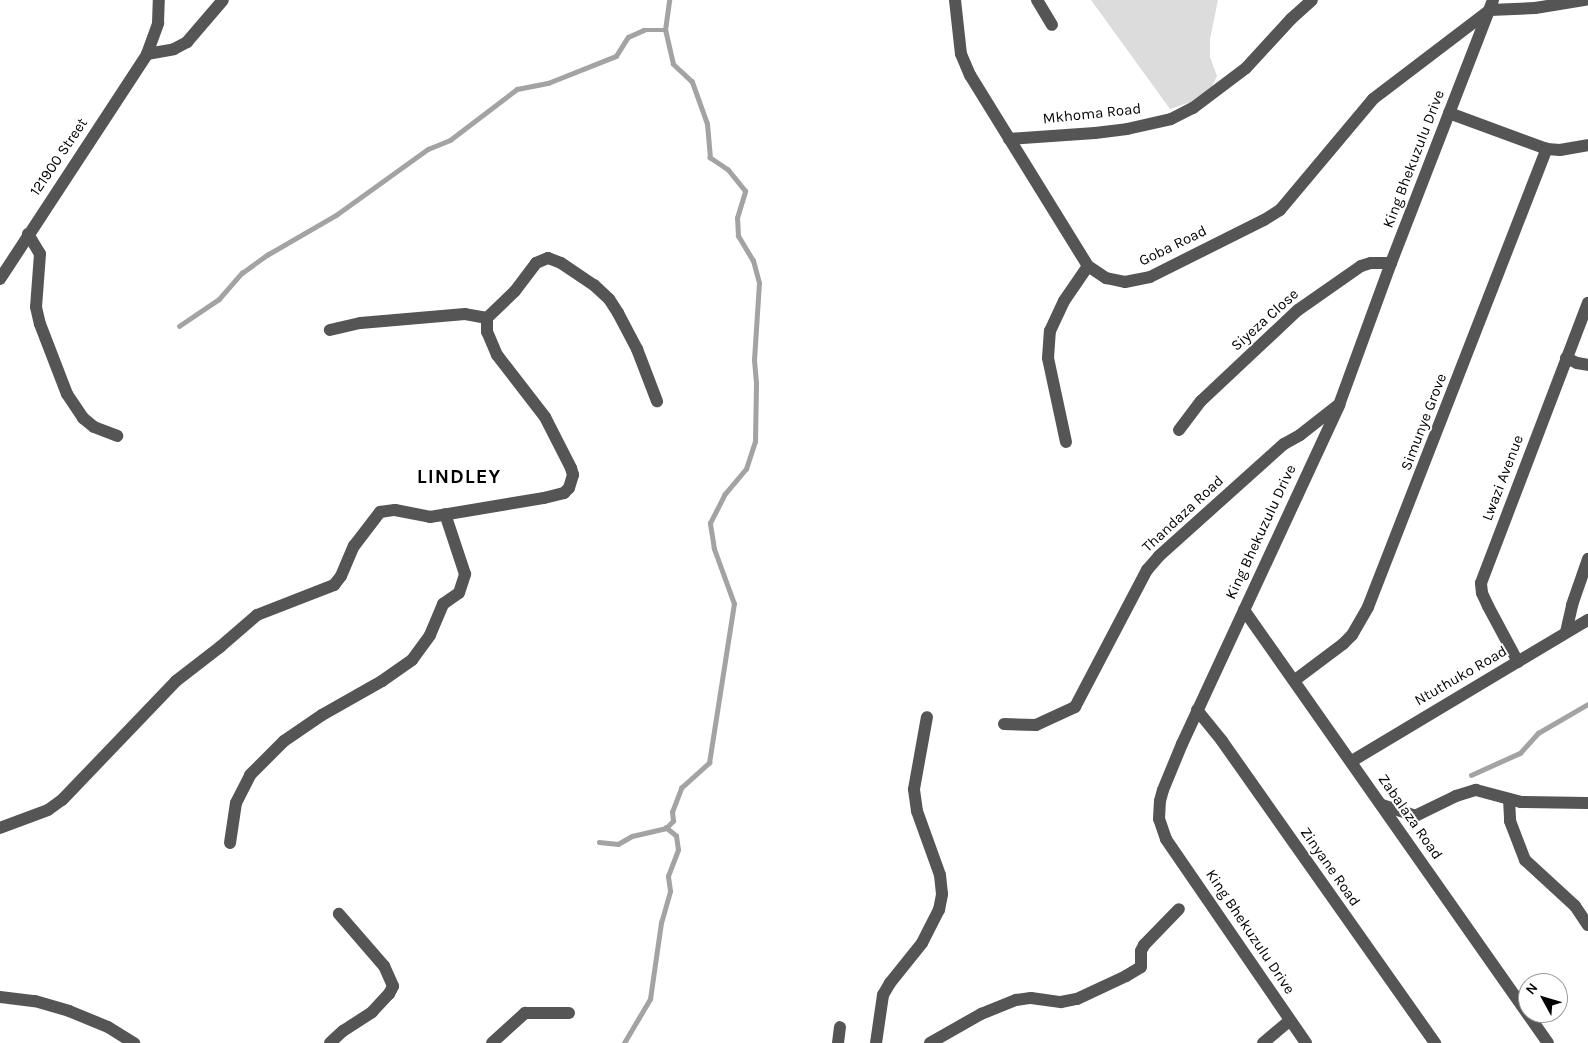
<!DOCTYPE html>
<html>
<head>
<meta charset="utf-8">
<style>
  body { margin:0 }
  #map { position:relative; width:1588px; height:1043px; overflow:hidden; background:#fff; font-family:Karla,sans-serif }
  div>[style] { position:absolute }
  .green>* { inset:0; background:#dcdcdc }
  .stream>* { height:4.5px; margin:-2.25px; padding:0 2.25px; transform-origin:2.25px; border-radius:2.25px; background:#a3a3a3 }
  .minor>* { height:12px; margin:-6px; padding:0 6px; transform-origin:6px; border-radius:6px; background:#555 }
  span { translate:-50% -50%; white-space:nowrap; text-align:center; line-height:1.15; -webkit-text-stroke:4px #fff; paint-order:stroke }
  .street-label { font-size:15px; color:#000 }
  .district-label { font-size:20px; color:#000; font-weight:700; letter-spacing:1px }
  .north { position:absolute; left:1518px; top:973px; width:50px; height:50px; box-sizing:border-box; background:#fff; border:1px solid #999; border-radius:50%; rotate:309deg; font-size:14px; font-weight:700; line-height:20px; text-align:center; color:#000 }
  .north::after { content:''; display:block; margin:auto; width:18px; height:22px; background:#000; clip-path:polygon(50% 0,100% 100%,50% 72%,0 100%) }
</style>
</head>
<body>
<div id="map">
  <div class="green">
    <div style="clip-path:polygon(1091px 0,1218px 0,1210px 39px,1210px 57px,1217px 76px,1211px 88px,1194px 101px,1170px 109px)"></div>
  </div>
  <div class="stream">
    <div style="left:179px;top:326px;width:48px;rotate:-34deg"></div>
    <div style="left:219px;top:299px;width:35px;rotate:-49deg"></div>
    <div style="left:242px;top:273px;width:31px;rotate:-36deg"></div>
    <div style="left:267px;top:255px;width:80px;rotate:-30.1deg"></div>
    <div style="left:336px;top:215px;width:113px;rotate:-35.7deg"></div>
    <div style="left:428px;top:149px;width:24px;rotate:-22deg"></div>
    <div style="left:450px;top:140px;width:84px;rotate:-37.3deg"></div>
    <div style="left:517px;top:89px;width:32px;rotate:-11deg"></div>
    <div style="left:548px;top:83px;width:73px;rotate:-21.7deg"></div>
    <div style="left:616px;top:56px;width:22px;rotate:-58deg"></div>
    <div style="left:628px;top:37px;width:17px;rotate:-24deg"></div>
    <div style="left:644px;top:30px;width:21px"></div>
    <div style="left:1471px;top:775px;width:54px;rotate:-24.2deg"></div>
    <div style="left:1520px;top:753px;width:27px;rotate:-48deg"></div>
    <div style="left:1538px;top:733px;width:58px;rotate:-30.1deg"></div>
    <div style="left:599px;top:842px;width:19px;rotate:6deg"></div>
    <div style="left:618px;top:844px;width:16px;rotate:-30deg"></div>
    <div style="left:632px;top:836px;width:35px;rotate:-13deg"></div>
    <div style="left:666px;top:828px;width:10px;rotate:-45deg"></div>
    <div style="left:673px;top:821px;width:9px;rotate:-96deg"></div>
    <div style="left:672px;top:812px;width:26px;rotate:-69deg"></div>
    <div style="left:681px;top:788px;width:38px;rotate:-42deg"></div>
    <div style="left:709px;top:763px;width:161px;rotate:-81.1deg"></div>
    <div style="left:734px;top:604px;width:59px;rotate:-110deg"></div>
    <div style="left:714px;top:549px;width:26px;rotate:-99deg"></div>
    <div style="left:710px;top:523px;width:31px;rotate:-63deg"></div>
    <div style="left:724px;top:495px;width:34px;rotate:-50deg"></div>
    <div style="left:746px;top:469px;width:28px;rotate:-72deg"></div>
    <div style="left:755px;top:442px;width:59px;rotate:-89deg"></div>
    <div style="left:756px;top:383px;width:23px;rotate:-95deg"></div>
    <div style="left:754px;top:360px;width:77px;rotate:-86.3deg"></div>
    <div style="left:759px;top:283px;width:23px;rotate:-105deg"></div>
    <div style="left:753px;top:261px;width:29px;rotate:-121deg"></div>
    <div style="left:738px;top:236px;width:18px;rotate:-93deg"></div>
    <div style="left:737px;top:218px;width:28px;rotate:-73deg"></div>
    <div style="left:745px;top:191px;width:27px;rotate:-129deg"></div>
    <div style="left:728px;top:170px;width:22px;rotate:-146deg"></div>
    <div style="left:710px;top:158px;width:34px;rotate:-95deg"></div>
    <div style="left:707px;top:124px;width:45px;rotate:-109.7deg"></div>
    <div style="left:692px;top:82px;width:26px;rotate:-137deg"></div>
    <div style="left:673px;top:64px;width:35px;rotate:-103deg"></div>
    <div style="left:665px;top:30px;width:30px;rotate:-82deg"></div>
    <div style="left:624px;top:1043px;width:51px;rotate:-59.4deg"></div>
    <div style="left:650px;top:999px;width:77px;rotate:-81.8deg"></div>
    <div style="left:661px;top:923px;width:33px;rotate:-74deg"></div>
    <div style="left:670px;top:891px;width:15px;rotate:-98deg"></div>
    <div style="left:668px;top:876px;width:28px;rotate:-69deg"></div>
    <div style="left:678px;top:850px;width:14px;rotate:-98deg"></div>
    <div style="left:676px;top:836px;width:13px;rotate:-141deg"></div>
  </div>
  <div class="minor">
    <div style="left:955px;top:0;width:54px;rotate:83.7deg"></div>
    <div style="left:961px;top:54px;width:23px;rotate:67deg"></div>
    <div style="left:970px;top:75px;width:225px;rotate:58.3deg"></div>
    <div style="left:1088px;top:266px;width:22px;rotate:34deg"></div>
    <div style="left:1106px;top:278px;width:19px;rotate:12deg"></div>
    <div style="left:1125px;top:282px;width:25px;rotate:-11deg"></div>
    <div style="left:1150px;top:277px;width:127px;rotate:-26.6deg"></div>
    <div style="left:1264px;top:220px;width:19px;rotate:-32deg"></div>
    <div style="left:1280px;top:210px;width:145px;rotate:-50deg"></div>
    <div style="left:1373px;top:99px;width:147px;rotate:-37.3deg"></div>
    <div style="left:1490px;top:10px;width:45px;rotate:-2.5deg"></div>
    <div style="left:1535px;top:8px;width:51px;rotate:-9.1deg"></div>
    <div style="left:1037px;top:0;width:29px;rotate:59deg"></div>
    <div style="left:147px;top:54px;width:27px;rotate:-10deg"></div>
    <div style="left:174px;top:49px;width:15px;rotate:-28deg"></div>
    <div style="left:187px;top:42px;width:55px;rotate:-49.4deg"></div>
    <div style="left:1449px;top:113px;width:104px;rotate:20.2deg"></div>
    <div style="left:1547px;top:149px;width:13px;rotate:4deg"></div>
    <div style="left:1560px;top:150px;width:28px;rotate:-10deg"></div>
    <div style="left:1009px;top:139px;width:86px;rotate:-4deg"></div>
    <div style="left:1095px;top:133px;width:32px;rotate:-7deg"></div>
    <div style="left:1127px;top:129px;width:45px;rotate:-12.8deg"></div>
    <div style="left:1171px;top:119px;width:25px;rotate:-27deg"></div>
    <div style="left:1193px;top:108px;width:66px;rotate:-37deg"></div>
    <div style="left:1246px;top:68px;width:67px;rotate:-47.4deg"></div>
    <div style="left:1291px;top:19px;width:28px;rotate:-42deg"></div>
    <div style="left:28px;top:234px;width:23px;rotate:59deg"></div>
    <div style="left:40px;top:254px;width:53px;rotate:94.3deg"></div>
    <div style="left:36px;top:307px;width:17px;rotate:77deg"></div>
    <div style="left:40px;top:324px;width:75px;rotate:68.9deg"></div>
    <div style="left:67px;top:394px;width:29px;rotate:56deg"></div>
    <div style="left:83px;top:418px;width:14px;rotate:39deg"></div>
    <div style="left:94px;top:427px;width:25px;rotate:21deg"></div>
    <div style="left:0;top:279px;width:269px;rotate:-56.8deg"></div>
    <div style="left:147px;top:54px;width:33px;rotate:-70deg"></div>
    <div style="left:158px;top:23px;width:23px;rotate:-88deg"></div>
    <div style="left:487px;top:318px;width:39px;rotate:-44deg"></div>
    <div style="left:515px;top:291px;width:35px;rotate:-53deg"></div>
    <div style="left:536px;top:263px;width:13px;rotate:-23deg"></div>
    <div style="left:548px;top:258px;width:14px;rotate:21deg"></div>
    <div style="left:561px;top:263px;width:40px;rotate:34deg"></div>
    <div style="left:594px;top:285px;width:21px;rotate:43deg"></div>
    <div style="left:609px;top:299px;width:17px;rotate:57deg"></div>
    <div style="left:618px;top:313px;width:41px;rotate:62.2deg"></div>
    <div style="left:637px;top:349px;width:56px;rotate:69deg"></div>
    <div style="left:1566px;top:358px;width:12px;rotate:24deg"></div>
    <div style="left:1577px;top:363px;width:11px;rotate:10deg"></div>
    <div style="left:1179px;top:430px;width:36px;rotate:-53deg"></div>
    <div style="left:1201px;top:401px;width:133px;rotate:-43.2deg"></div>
    <div style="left:1298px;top:310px;width:77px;rotate:-34.9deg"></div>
    <div style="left:1361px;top:266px;width:10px;rotate:-17deg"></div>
    <div style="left:1371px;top:263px;width:20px"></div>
    <div style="left:1066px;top:442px;width:86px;rotate:-102.1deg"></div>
    <div style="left:1048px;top:358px;width:27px;rotate:-86deg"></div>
    <div style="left:1050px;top:331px;width:33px;rotate:-65deg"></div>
    <div style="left:1064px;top:301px;width:42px;rotate:-55.6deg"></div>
    <div style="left:1244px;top:610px;width:529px;rotate:54.93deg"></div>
    <div style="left:1566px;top:632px;width:28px;rotate:-77deg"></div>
    <div style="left:1572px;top:605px;width:49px;rotate:-70.8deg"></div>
    <div style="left:1518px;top:662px;width:64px;rotate:-118.2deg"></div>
    <div style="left:1488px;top:606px;width:14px;rotate:-115deg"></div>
    <div style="left:1482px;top:593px;width:10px;rotate:-96deg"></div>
    <div style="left:1481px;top:583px;width:300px;rotate:-69.1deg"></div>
    <div style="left:1295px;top:680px;width:60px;rotate:-36.9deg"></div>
    <div style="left:1343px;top:644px;width:13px;rotate:-45deg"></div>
    <div style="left:1352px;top:635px;width:32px;rotate:-60deg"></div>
    <div style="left:1368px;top:607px;width:492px;rotate:-68.7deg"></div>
    <div style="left:1197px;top:710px;width:40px;rotate:51deg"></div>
    <div style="left:1222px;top:741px;width:370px;rotate:54.8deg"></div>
    <div style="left:1004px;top:724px;width:32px;rotate:2deg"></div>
    <div style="left:1036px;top:725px;width:43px;rotate:-24.8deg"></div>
    <div style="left:1075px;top:707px;width:155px;rotate:-62.3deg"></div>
    <div style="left:1147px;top:570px;width:18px;rotate:-49deg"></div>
    <div style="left:1159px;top:556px;width:168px;rotate:-41.9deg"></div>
    <div style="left:1284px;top:444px;width:18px;rotate:-29deg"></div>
    <div style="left:1300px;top:435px;width:47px;rotate:-38.1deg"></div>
    <div style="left:1352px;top:761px;width:275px;rotate:-30.9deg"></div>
    <div style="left:1509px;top:799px;width:22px;rotate:87deg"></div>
    <div style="left:1510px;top:821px;width:42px;rotate:69deg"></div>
    <div style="left:1525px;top:860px;width:68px;rotate:42.6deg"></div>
    <div style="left:1575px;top:906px;width:23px;rotate:56deg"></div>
    <div style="left:1382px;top:805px;width:35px;rotate:18deg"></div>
    <div style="left:1415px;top:816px;width:46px;rotate:-26deg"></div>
    <div style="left:1456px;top:796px;width:21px;rotate:-17deg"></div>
    <div style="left:1476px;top:790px;width:47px;rotate:14.9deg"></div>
    <div style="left:1521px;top:802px;width:67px;rotate:0.9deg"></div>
    <div style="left:0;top:828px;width:51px;rotate:-20.6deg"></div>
    <div style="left:48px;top:810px;width:17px;rotate:-36deg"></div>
    <div style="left:62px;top:800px;width:165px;rotate:-46.2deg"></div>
    <div style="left:176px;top:681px;width:56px;rotate:-37.7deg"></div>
    <div style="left:220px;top:647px;width:49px;rotate:-40.9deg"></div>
    <div style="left:257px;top:615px;width:83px;rotate:-21.3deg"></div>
    <div style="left:334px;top:585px;width:11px;rotate:-52deg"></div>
    <div style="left:341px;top:576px;width:33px;rotate:-67deg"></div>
    <div style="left:354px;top:546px;width:43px;rotate:-52.6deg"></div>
    <div style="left:380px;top:512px;width:15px;rotate:-8deg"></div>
    <div style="left:395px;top:510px;width:36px;rotate:11deg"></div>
    <div style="left:430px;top:517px;width:116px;rotate:-9.5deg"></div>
    <div style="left:544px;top:498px;width:21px;rotate:-14deg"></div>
    <div style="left:564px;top:493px;width:7px;rotate:-45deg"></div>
    <div style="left:569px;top:488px;width:14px;rotate:-73deg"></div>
    <div style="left:573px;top:475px;width:7px;rotate:-106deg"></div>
    <div style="left:571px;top:468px;width:57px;rotate:-117deg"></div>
    <div style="left:545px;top:417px;width:78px;rotate:-127.7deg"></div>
    <div style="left:497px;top:355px;width:25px;rotate:-113deg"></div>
    <div style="left:487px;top:332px;width:14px;rotate:-90deg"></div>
    <div style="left:487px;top:318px;width:22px;rotate:-170deg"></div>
    <div style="left:465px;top:314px;width:105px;rotate:175.1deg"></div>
    <div style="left:360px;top:323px;width:31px;rotate:167deg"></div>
    <div style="left:230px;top:843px;width:40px;rotate:-81.5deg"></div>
    <div style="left:236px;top:803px;width:31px;rotate:-63deg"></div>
    <div style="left:250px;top:775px;width:48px;rotate:-45deg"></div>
    <div style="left:284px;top:741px;width:46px;rotate:-34.4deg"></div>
    <div style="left:322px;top:715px;width:69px;rotate:-29.5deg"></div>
    <div style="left:382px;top:681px;width:37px;rotate:-35deg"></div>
    <div style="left:412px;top:660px;width:31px;rotate:-54deg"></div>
    <div style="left:430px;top:635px;width:34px;rotate:-67deg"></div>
    <div style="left:443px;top:604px;width:19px;rotate:-35deg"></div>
    <div style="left:459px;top:593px;width:20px;rotate:-72deg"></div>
    <div style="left:465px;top:574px;width:63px;rotate:-108.4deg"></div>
    <div style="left:0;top:997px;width:35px;rotate:7deg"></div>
    <div style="left:35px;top:1001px;width:35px;rotate:16deg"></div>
    <div style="left:69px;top:1011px;width:42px;rotate:22.3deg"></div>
    <div style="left:108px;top:1027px;width:31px;rotate:32deg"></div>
    <div style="left:330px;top:1043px;width:18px;rotate:-43deg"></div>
    <div style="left:343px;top:1031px;width:35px;rotate:-33deg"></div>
    <div style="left:372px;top:1012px;width:25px;rotate:-47deg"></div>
    <div style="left:389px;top:994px;width:9px;rotate:-63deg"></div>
    <div style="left:393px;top:986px;width:22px;rotate:-114deg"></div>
    <div style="left:384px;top:966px;width:69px;rotate:-130.9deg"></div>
    <div style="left:492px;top:1043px;width:45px;rotate:-42.3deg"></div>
    <div style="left:525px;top:1013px;width:44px"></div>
    <div style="left:838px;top:1043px;width:16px;rotate:-83deg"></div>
    <div style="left:876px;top:1043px;width:49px;rotate:-81.7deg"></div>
    <div style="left:883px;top:995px;width:14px;rotate:-60deg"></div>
    <div style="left:890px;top:983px;width:51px;rotate:-51.3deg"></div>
    <div style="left:922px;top:943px;width:37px;rotate:-63deg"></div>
    <div style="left:939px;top:910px;width:16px;rotate:-79deg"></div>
    <div style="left:942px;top:894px;width:19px;rotate:-96deg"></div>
    <div style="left:940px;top:875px;width:68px;rotate:-109.8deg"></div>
    <div style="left:917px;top:811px;width:22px;rotate:-98deg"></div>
    <div style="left:914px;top:789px;width:73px;rotate:-79.8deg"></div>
    <div style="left:930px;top:1043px;width:59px;rotate:-29.6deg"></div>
    <div style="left:981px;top:1014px;width:38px;rotate:-22deg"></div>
    <div style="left:1016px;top:1000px;width:15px;rotate:-8deg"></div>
    <div style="left:1031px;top:998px;width:30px;rotate:8deg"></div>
    <div style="left:1061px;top:1002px;width:16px;rotate:-11deg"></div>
    <div style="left:1077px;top:999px;width:54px;rotate:-25.1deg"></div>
    <div style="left:1126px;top:976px;width:17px;rotate:-31deg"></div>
    <div style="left:1141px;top:967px;width:16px;rotate:-90deg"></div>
    <div style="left:1141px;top:951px;width:7px;rotate:-63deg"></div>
    <div style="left:1144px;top:945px;width:50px;rotate:-45.8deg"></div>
    <div style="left:1263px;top:1043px;width:35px;rotate:-40deg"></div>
    <div style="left:1306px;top:1043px;width:247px;rotate:-124.5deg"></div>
    <div style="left:1166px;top:839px;width:21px;rotate:-109deg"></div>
    <div style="left:1159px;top:819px;width:18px;rotate:-87deg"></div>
    <div style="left:1160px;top:801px;width:11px;rotate:-75deg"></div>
    <div style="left:1163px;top:790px;width:50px;rotate:-67.6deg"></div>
    <div style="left:1182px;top:744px;width:374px;rotate:-65.1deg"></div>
    <div style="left:1339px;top:405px;width:151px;rotate:-69.9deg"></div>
    <div style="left:1391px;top:263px;width:282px;rotate:-68.8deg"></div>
  </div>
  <div class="street-label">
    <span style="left:1092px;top:114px;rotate:-6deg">Mkhoma Road</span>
    <span style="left:59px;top:157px;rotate:-56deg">121900 Street</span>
    <span style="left:1414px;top:159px;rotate:-69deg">King Bhekuzulu Drive</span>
    <span style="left:1173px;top:246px;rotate:-26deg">Goba Road</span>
    <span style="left:1265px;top:320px;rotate:-42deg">Siyeza Close</span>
    <span style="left:1424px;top:422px;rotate:-69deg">Simunye Grove</span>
    <span style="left:1503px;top:478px;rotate:-69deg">Lwazi Avenue</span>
    <span style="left:1183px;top:514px;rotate:-43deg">Thandaza Road</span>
    <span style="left:1261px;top:532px;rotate:-65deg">King Bhekuzulu Drive</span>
    <span style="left:1461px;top:676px;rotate:-30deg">Ntuthuko Road</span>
    <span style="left:1410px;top:817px;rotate:55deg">Zabalaza Road</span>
    <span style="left:1330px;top:867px;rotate:55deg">Zinyane Road</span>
    <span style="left:1250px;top:932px;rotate:56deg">King Bhekuzulu Drive</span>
  </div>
  <div class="district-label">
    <span style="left:459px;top:476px">LINDLEY</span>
  </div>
  <div class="north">N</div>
</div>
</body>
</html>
